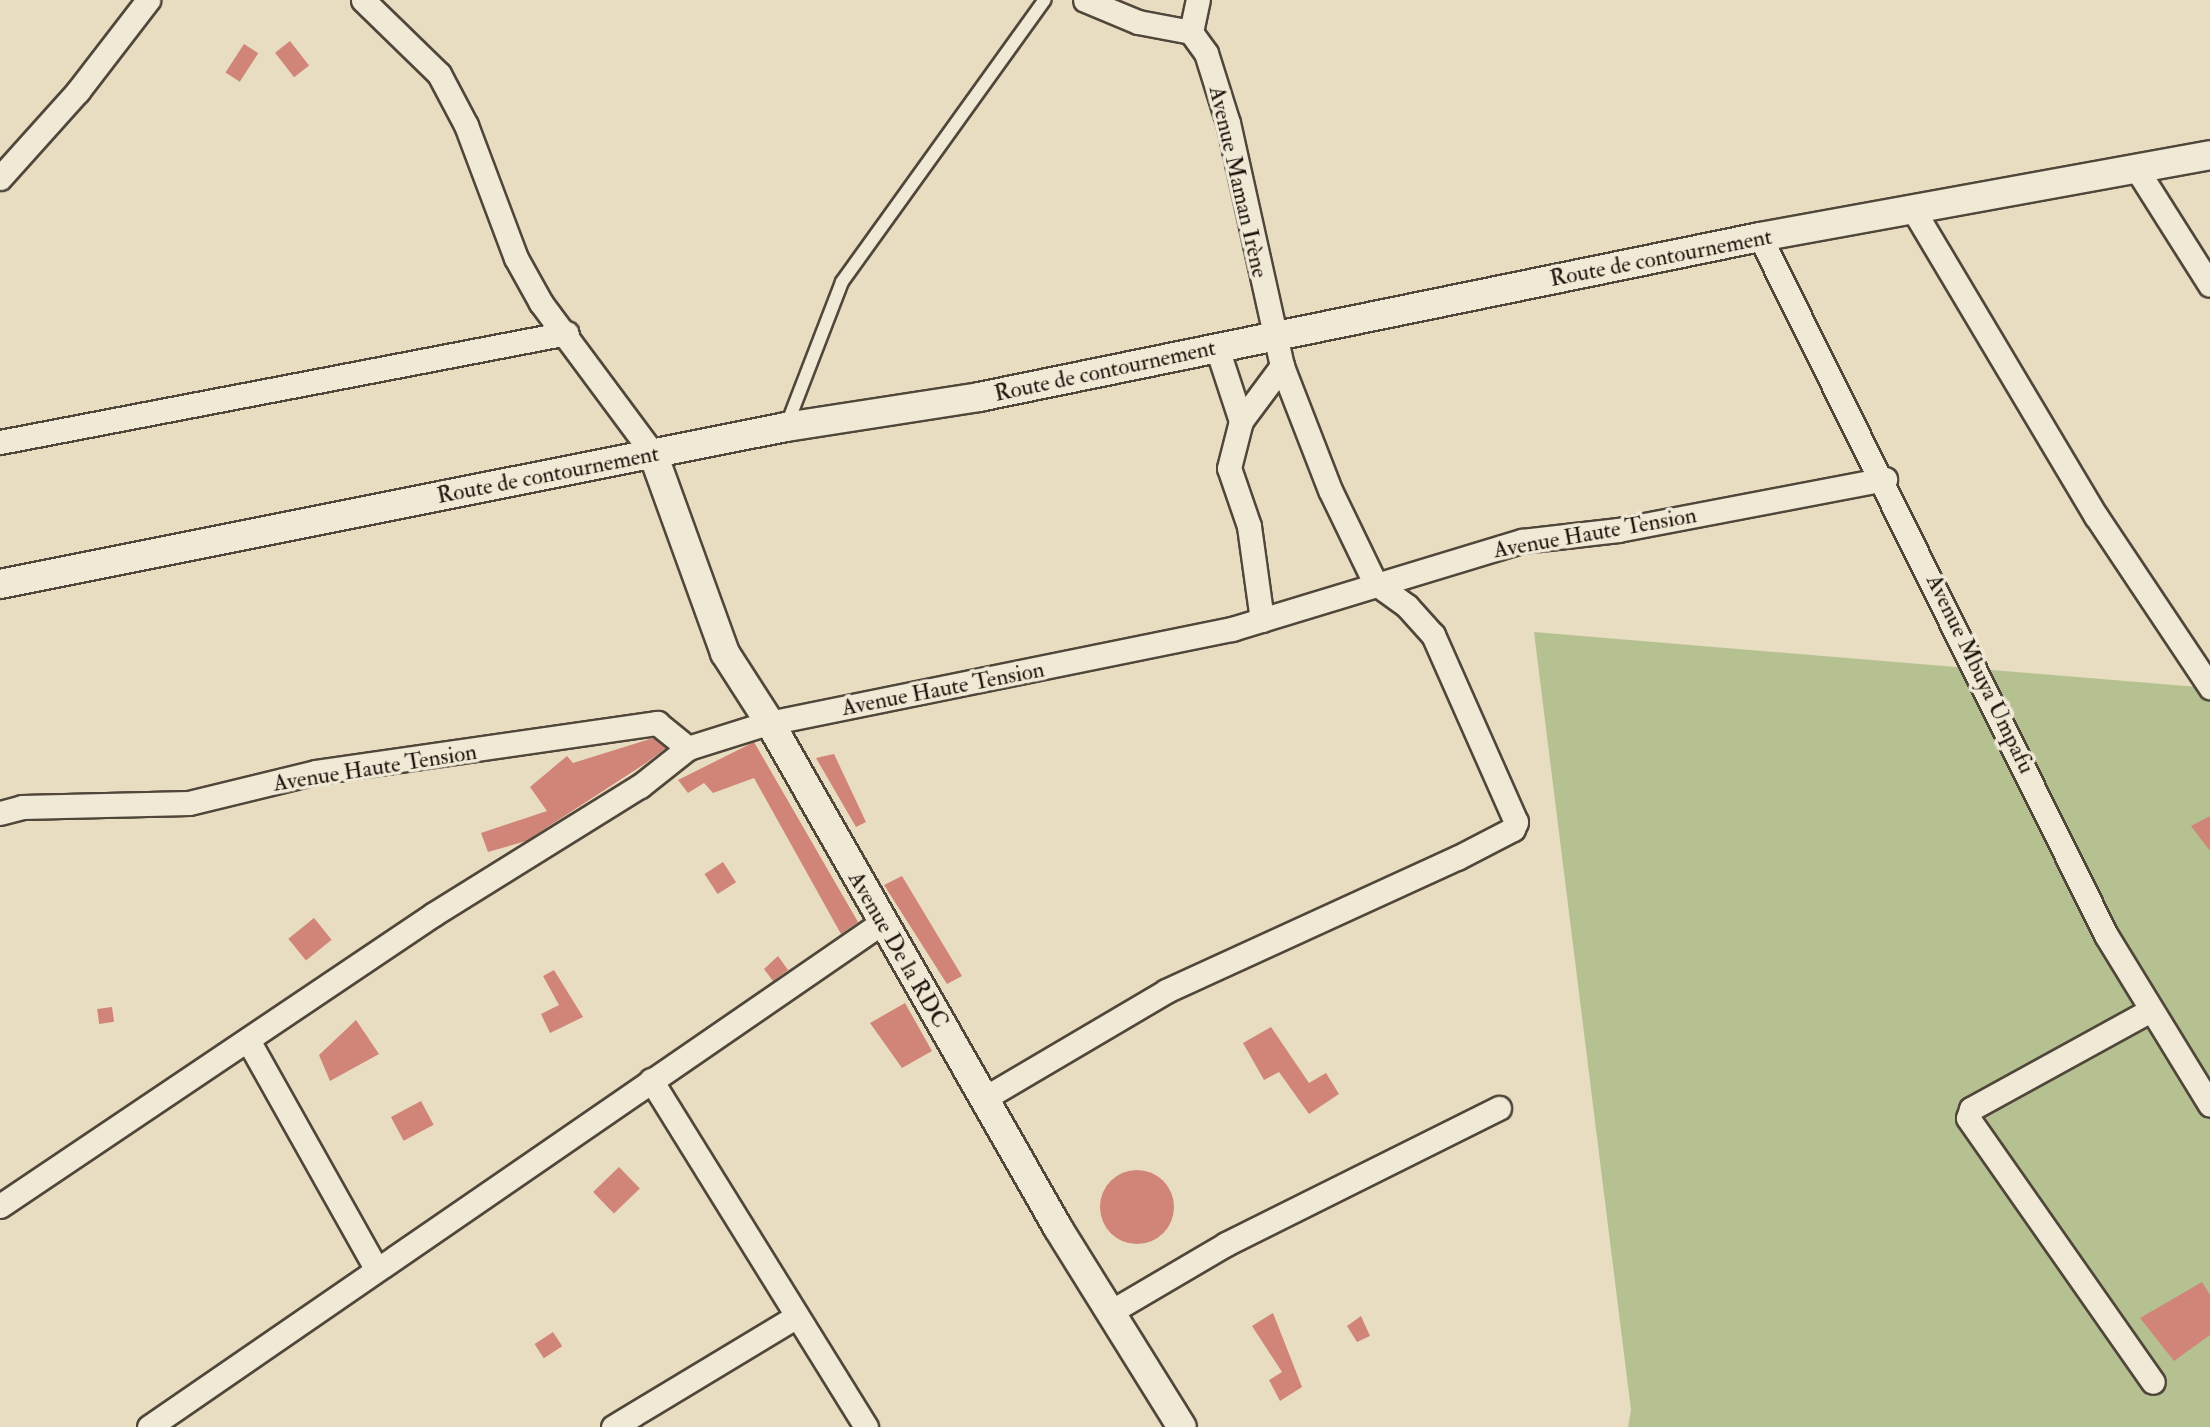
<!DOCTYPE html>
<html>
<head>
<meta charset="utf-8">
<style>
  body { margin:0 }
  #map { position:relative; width:2210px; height:1427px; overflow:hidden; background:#e8ddc0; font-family:"IM FELL Double Pica",serif }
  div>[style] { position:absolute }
  .green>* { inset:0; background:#b6c192 }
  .building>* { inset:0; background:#d08578; transform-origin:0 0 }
  .round { border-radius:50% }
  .roads { filter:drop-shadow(2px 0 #50463a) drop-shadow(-2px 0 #50463a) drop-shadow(0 2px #50463a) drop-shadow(0 -2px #50463a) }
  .service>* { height:12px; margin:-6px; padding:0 6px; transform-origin:6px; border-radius:6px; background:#f0e9d6 }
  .minor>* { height:23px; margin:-11.5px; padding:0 11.5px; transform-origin:11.5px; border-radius:11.5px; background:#f0e9d6 }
  .tertiary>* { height:28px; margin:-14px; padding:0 14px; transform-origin:14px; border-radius:14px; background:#f0e9d6 }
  span { translate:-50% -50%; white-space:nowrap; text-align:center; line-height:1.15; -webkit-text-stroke:7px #f0e9d6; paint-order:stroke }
  .street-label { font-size:23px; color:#1e140d }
</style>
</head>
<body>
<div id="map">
  <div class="green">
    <div style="clip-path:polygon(1534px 632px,2210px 688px,2210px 1427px,1628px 1427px,1631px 1410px)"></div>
  </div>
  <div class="building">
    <div style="left:290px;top:41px;width:31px;height:19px;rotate:52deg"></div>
    <div style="left:244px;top:44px;width:17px;height:34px;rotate:33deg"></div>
    <div style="clip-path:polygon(653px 738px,666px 748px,646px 763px,526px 841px,488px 852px,481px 833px,547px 811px,530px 787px,567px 756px,573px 763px)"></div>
    <div style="clip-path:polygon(754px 742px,858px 922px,841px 934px,754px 778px,713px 793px,704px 783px,688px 793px,678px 780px)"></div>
    <div style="clip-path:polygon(834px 754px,866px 822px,856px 827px,816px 758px)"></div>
    <div style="clip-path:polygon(2210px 816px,2210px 851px,2191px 826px)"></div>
    <div style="left:723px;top:862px;width:24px;height:22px;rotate:57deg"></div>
    <div style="clip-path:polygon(902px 876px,962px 976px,947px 984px,884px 885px)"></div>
    <div style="left:314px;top:918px;width:28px;height:33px;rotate:51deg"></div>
    <div style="clip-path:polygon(778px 956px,788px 970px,773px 981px,764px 969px)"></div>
    <div style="clip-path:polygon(554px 970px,583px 1017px,550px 1033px,541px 1014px,559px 1005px,543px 976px)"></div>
    <div style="clip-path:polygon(905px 1003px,932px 1051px,902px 1068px,870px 1023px)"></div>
    <div style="left:112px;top:1007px;width:15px;height:15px;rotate:82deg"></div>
    <div style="clip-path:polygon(356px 1020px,379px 1054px,330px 1081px,319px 1055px)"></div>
    <div style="clip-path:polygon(1271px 1027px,1309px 1083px,1326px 1073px,1339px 1094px,1309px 1114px,1279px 1072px,1264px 1080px,1243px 1043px)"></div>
    <div style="left:421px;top:1101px;width:27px;height:34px;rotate:62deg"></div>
    <div style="left:619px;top:1167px;width:30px;height:36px;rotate:46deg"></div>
    <div class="round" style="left:1100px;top:1170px;width:74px;height:74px"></div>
    <div style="clip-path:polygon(2202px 1282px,2210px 1295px,2210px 1335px,2174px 1361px,2140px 1318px)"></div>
    <div style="clip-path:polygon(1273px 1313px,1302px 1387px,1280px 1401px,1269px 1380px,1282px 1372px,1252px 1326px)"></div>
    <div style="clip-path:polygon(1361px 1316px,1370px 1336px,1357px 1342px,1347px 1326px)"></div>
    <div style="left:553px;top:1332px;width:17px;height:22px;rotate:57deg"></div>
  </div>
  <div class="roads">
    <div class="service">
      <div style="left:786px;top:427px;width:155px;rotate:-68.9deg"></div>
      <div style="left:842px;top:282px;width:347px;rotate:-54.3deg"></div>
    </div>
    <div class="minor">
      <div style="left:363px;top:0;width:106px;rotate:44.2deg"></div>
      <div style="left:439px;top:74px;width:58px;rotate:62.1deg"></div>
      <div style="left:466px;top:125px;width:142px;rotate:69.4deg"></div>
      <div style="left:516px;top:258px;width:51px;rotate:60.9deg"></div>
      <div style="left:541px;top:303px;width:188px;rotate:53.4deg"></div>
      <div style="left:1085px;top:0;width:57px;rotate:22.5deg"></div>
      <div style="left:1138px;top:22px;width:54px;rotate:10.7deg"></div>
      <div style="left:1191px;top:32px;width:33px;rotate:-78deg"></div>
      <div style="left:2136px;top:168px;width:138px;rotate:57.7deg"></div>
      <div style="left:0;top:178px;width:117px;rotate:-48.1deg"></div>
      <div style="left:78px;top:91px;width:115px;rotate:-52.4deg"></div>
      <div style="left:1914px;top:211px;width:355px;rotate:59.2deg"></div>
      <div style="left:2096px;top:516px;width:206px;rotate:56.3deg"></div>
      <div style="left:1760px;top:237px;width:779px;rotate:63.63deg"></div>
      <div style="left:2106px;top:935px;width:199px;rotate:58.5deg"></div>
      <div style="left:1217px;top:348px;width:77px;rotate:71.8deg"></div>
      <div style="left:0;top:442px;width:577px;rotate:-10.88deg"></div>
      <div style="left:1262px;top:620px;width:95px;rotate:-97.9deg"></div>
      <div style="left:1249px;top:526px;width:61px;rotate:-109deg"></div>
      <div style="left:1229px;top:468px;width:49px;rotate:-75.7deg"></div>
      <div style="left:1241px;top:421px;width:69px;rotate:-53.3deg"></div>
      <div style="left:0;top:813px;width:23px;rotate:-15deg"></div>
      <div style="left:22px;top:807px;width:167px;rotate:-1.4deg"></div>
      <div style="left:189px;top:803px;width:131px;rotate:-13.7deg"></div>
      <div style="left:316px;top:772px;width:345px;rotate:-8.2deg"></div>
      <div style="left:657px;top:723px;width:40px;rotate:39deg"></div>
      <div style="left:688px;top:748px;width:80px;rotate:-17.5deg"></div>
      <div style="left:764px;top:724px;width:478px;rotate:-11.5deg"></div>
      <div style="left:1232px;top:629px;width:303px;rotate:-16.9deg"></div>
      <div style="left:1522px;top:541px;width:97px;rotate:-6.5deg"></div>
      <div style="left:1618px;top:530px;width:272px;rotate:-10.8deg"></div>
      <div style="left:2149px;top:1011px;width:203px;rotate:151.2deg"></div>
      <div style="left:1971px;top:1109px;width:9px;rotate:108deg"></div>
      <div style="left:1968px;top:1118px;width:322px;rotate:55deg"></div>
      <div style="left:249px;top:1042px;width:259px;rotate:60.7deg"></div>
      <div style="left:651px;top:1080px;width:408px;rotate:58.2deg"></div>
      <div style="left:983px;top:1099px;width:212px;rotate:-30.5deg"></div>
      <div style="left:1166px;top:991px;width:320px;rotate:-24.6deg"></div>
      <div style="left:1457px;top:858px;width:63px;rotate:-27.4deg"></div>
      <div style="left:1513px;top:829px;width:8px;rotate:-67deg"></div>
      <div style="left:1516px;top:822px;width:205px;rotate:-113.9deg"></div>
      <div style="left:1433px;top:635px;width:39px;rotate:-132deg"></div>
      <div style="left:1407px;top:606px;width:39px;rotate:-144deg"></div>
      <div style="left:1375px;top:583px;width:103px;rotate:-115.8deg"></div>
      <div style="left:1330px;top:490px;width:133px;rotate:-111.2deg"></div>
      <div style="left:1282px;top:366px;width:249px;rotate:-102.5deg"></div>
      <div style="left:1228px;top:123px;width:73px;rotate:-107.4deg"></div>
      <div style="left:1206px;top:53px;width:26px;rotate:-126deg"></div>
      <div style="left:0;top:1206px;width:523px;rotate:-33.93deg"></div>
      <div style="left:434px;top:914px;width:243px;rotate:-31.9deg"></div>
      <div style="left:640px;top:786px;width:61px;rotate:-38.4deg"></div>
      <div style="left:1112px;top:1311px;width:132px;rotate:-30.4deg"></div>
      <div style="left:1226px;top:1244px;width:305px;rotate:-26.5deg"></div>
      <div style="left:149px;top:1427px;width:892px;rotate:-34.54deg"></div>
      <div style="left:613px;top:1427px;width:213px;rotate:-31.1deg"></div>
    </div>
    <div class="tertiary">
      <div style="left:653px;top:454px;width:212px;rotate:70.1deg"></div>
      <div style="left:725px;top:653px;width:83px;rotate:57.3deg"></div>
      <div style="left:770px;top:723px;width:581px;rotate:60.3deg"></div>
      <div style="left:1058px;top:1228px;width:234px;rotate:58.1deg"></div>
      <div style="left:0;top:584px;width:802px;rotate:-11.3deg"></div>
      <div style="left:786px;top:427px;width:195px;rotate:-8.8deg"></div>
      <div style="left:979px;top:397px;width:797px;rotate:-11.58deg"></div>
      <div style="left:1760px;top:237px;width:457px;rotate:-10.3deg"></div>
    </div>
  </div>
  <div class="street-label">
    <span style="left:1238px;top:182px;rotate:77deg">Avenue Maman Irène</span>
    <span style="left:1661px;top:258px;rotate:-11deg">Route de contournement</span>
    <span style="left:1105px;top:371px;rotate:-12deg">Route de contournement</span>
    <span style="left:548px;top:475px;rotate:-11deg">Route de contournement</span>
    <span style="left:1595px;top:533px;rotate:-10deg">Avenue Haute Tension</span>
    <span style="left:1980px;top:674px;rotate:64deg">Avenue Mbuya Umpafu</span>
    <span style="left:943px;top:689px;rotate:-11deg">Avenue Haute Tension</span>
    <span style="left:375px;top:768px;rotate:-9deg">Avenue Haute Tension</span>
    <span style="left:898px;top:950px;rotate:60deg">Avenue De la RDC</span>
  </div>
</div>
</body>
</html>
